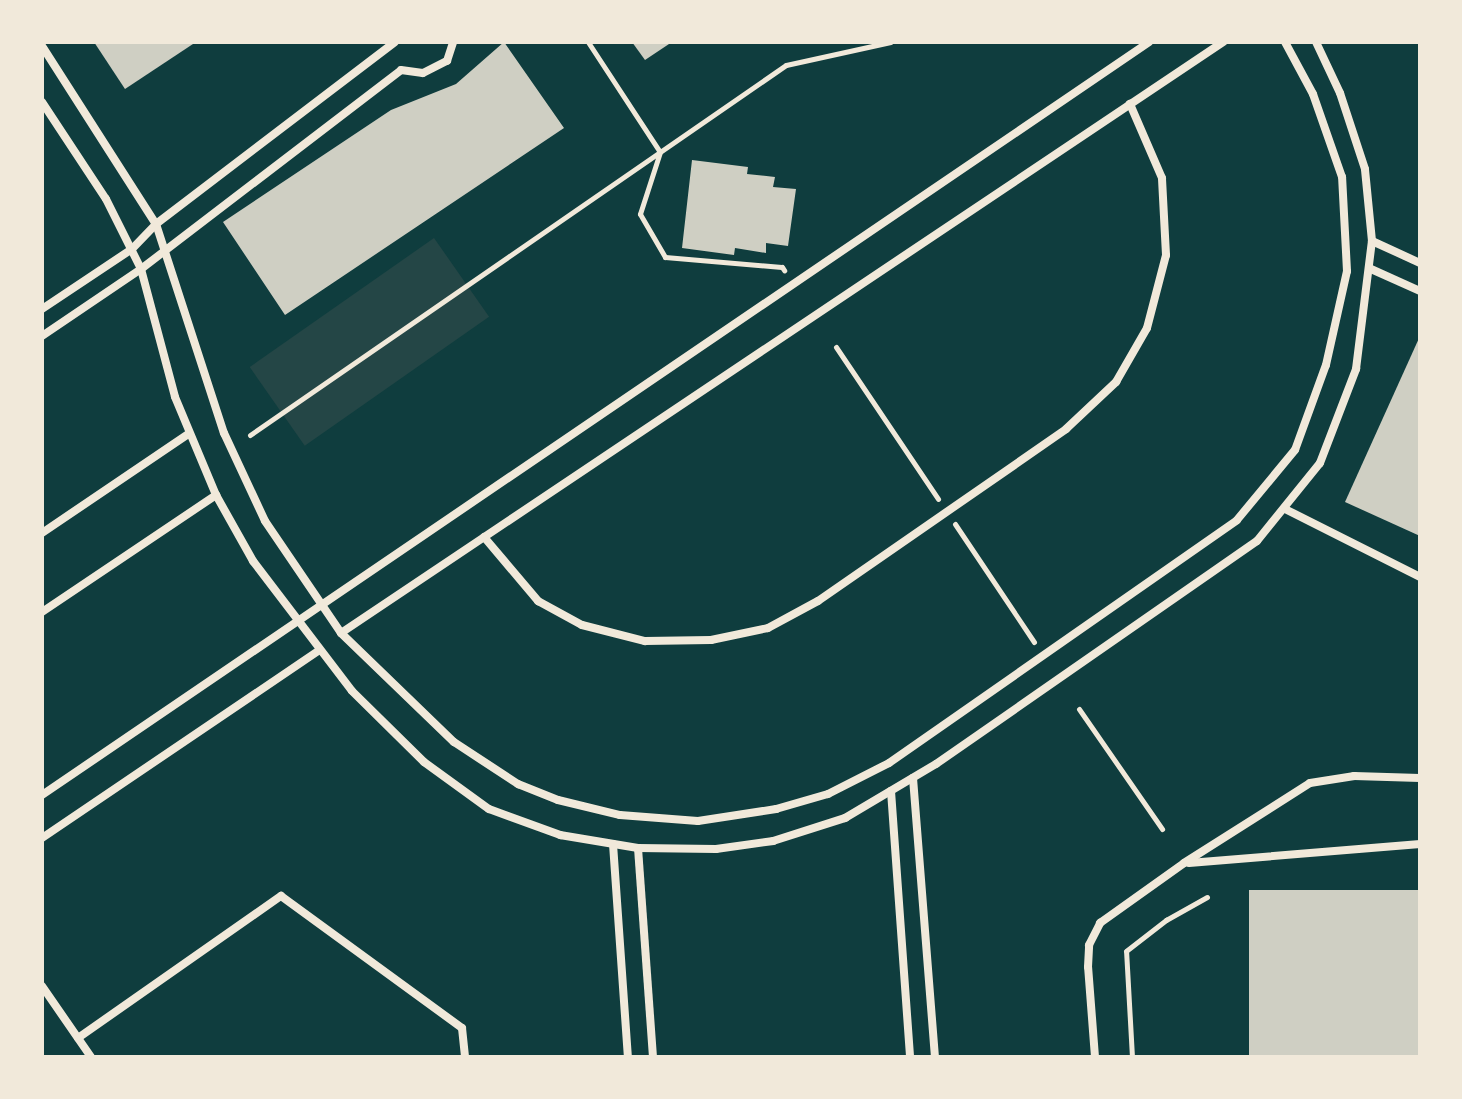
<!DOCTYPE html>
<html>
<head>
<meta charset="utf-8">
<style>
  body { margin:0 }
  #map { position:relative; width:1462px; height:1099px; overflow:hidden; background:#0f3d3e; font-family:"Space Grotesk",sans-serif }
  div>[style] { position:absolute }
  .green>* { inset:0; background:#244646; transform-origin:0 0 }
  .building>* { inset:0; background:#cfcfc3; transform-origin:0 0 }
  .path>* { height:5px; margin:-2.5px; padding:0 2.5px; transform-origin:2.5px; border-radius:2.5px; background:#f1e9da }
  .minor>* { height:8px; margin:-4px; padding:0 4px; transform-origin:4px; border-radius:4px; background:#f1e9da }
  span { translate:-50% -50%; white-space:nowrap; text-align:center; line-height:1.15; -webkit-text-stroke:7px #f1e9da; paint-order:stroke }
  .frame { position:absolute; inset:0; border:44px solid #f1e9da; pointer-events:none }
</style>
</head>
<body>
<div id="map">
  <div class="green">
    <div style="left:434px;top:238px;width:96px;height:225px;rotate:55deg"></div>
  </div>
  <div class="building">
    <div style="clip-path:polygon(94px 42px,196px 42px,125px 89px)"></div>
    <div style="clip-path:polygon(504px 42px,564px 128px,285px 315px,223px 222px,391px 110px,456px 84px)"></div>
    <div style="clip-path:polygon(632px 42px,672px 42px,645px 60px)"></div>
    <div style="clip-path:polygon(692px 160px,748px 167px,747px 174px,775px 177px,773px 187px,796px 189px,788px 246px,766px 243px,766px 253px,735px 248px,734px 255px,682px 248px)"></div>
    <div style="clip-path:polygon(1420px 336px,1420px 536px,1345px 502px)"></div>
    <div style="left:1420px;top:890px;width:167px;height:171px;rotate:90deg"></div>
  </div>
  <div class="path">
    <div style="left:588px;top:42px;width:131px;rotate:56.8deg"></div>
    <div style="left:660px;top:152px;width:65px;rotate:107.9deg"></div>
    <div style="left:640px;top:214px;width:50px;rotate:59.8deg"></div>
    <div style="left:665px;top:257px;width:117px;rotate:4.9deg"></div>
    <div style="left:782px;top:267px;width:4px;rotate:56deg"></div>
    <div style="left:836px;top:347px;width:183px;rotate:56.1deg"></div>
    <div style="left:250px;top:435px;width:651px;rotate:-34.62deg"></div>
    <div style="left:786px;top:65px;width:107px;rotate:-12.4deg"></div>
    <div style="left:955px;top:524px;width:142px;rotate:56.2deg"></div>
    <div style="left:1079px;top:709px;width:146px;rotate:55.3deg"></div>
    <div style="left:1132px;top:1057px;width:106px;rotate:-93.2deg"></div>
    <div style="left:1126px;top:951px;width:51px;rotate:-37.8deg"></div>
    <div style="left:1166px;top:920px;width:47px;rotate:-29.3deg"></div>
  </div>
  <div class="minor">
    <div style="left:42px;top:46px;width:211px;rotate:57.4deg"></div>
    <div style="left:156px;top:224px;width:220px;rotate:72deg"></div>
    <div style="left:224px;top:433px;width:97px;rotate:65deg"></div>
    <div style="left:265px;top:521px;width:135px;rotate:55.8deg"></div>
    <div style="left:341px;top:633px;width:157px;rotate:44deg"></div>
    <div style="left:454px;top:742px;width:77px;rotate:33.3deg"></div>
    <div style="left:518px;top:784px;width:43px;rotate:21.8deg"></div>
    <div style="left:558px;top:800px;width:64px;rotate:13.6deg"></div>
    <div style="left:620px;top:815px;width:78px;rotate:4.4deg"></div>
    <div style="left:698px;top:821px;width:79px;rotate:-8.7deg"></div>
    <div style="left:776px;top:809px;width:54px;rotate:-16.1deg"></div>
    <div style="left:828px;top:794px;width:68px;rotate:-26.9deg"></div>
    <div style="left:889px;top:763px;width:424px;rotate:-34.9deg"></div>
    <div style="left:1237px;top:520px;width:91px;rotate:-50.4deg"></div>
    <div style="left:1295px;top:450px;width:90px;rotate:-70deg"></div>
    <div style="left:1326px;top:365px;width:96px;rotate:-77.4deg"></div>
    <div style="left:1347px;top:271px;width:94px;rotate:-93deg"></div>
    <div style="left:1342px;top:177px;width:88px;rotate:-109.3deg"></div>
    <div style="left:1313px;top:94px;width:59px;rotate:-118.3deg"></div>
    <div style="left:42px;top:102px;width:116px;rotate:56.6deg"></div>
    <div style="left:106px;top:199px;width:78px;rotate:63.4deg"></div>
    <div style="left:141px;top:269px;width:132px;rotate:75.1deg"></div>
    <div style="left:175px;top:397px;width:106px;rotate:67.3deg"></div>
    <div style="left:216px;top:495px;width:76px;rotate:60.7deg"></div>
    <div style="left:253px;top:561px;width:163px;rotate:52.7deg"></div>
    <div style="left:352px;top:691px;width:101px;rotate:44.6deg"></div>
    <div style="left:424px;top:762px;width:80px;rotate:35.9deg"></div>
    <div style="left:489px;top:809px;width:76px;rotate:20.1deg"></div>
    <div style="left:560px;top:835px;width:79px;rotate:9.5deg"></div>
    <div style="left:638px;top:848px;width:78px;rotate:0.7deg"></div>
    <div style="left:716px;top:849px;width:58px;rotate:-8deg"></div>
    <div style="left:773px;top:841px;width:76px;rotate:-17.7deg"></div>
    <div style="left:845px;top:818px;width:106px;rotate:-30.7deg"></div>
    <div style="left:936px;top:764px;width:391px;rotate:-34.8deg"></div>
    <div style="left:1257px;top:541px;width:100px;rotate:-51.1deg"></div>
    <div style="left:1320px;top:463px;width:101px;rotate:-69deg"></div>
    <div style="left:1356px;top:369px;width:129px;rotate:-82.9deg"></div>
    <div style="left:1372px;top:241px;width:72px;rotate:-95.6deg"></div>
    <div style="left:1365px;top:169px;width:80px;rotate:-108.2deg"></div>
    <div style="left:1340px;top:93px;width:56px;rotate:-115.2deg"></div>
    <div style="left:1372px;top:241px;width:53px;rotate:24.6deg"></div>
    <div style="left:1371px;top:269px;width:54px;rotate:24.2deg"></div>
    <div style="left:42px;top:309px;width:108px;rotate:-33.7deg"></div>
    <div style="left:132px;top:249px;width:35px;rotate:-46deg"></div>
    <div style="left:156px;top:224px;width:300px;rotate:-37.3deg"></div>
    <div style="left:42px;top:336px;width:120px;rotate:-34.1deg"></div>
    <div style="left:141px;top:269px;width:327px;rotate:-37.4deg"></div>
    <div style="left:401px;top:70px;width:22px;rotate:8deg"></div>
    <div style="left:423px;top:73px;width:27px;rotate:-27deg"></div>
    <div style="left:447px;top:61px;width:20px;rotate:-72deg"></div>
    <div style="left:1285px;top:509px;width:151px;rotate:26.7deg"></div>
    <div style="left:42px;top:533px;width:176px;rotate:-34.1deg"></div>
    <div style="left:484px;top:537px;width:84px;rotate:49.8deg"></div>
    <div style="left:538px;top:601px;width:50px;rotate:28.6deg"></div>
    <div style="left:582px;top:625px;width:65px;rotate:14.3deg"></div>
    <div style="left:645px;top:641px;width:66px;rotate:-0.9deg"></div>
    <div style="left:711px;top:640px;width:58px;rotate:-11.9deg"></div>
    <div style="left:768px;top:628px;width:57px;rotate:-28.4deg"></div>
    <div style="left:818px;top:601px;width:302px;rotate:-34.7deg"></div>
    <div style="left:1066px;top:429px;width:69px;rotate:-43.2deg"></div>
    <div style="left:1116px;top:382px;width:62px;rotate:-60.1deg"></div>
    <div style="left:1147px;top:328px;width:75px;rotate:-75.4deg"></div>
    <div style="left:1166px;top:255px;width:77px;rotate:-93deg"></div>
    <div style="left:1162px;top:178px;width:81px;rotate:-113.4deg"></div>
    <div style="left:42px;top:612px;width:210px;rotate:-33.9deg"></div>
    <div style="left:341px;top:633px;width:1062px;rotate:-33.82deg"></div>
    <div style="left:913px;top:778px;width:280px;rotate:85.5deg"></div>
    <div style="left:891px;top:791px;width:267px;rotate:85.9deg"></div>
    <div style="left:42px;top:795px;width:1339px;rotate:-34.22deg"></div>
    <div style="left:42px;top:838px;width:333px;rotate:-34.1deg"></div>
    <div style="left:613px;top:844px;width:214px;rotate:86deg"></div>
    <div style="left:638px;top:848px;width:210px;rotate:85.9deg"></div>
    <div style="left:1189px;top:863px;width:232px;rotate:-4.7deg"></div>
    <div style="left:42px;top:986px;width:86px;rotate:55.4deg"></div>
    <div style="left:78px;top:1038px;width:248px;rotate:-35deg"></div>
    <div style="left:281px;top:896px;width:224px;rotate:36.1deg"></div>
    <div style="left:462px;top:1028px;width:29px;rotate:84deg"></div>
    <div style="left:1095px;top:1057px;width:90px;rotate:-94.4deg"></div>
    <div style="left:1088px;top:967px;width:22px;rotate:-87deg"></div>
    <div style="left:1089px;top:945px;width:25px;rotate:-63deg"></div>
    <div style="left:1100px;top:923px;width:103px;rotate:-35.5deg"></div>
    <div style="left:1184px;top:863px;width:149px;rotate:-32.4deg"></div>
    <div style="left:1310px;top:783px;width:45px;rotate:-9deg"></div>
    <div style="left:1354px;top:776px;width:66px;rotate:1.7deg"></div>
  </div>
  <div class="frame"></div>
</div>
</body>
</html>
